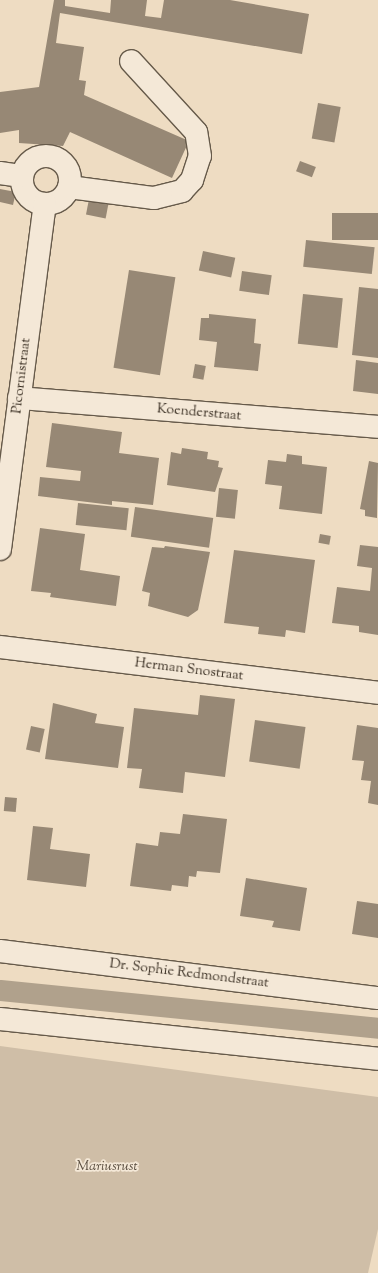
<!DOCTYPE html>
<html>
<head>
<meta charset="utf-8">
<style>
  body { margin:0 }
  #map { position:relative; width:378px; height:1273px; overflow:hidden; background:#eedcc2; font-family:"Sorts Mill Goudy",serif }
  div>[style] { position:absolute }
  .green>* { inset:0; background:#cfbea7 }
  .canal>* { height:21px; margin:-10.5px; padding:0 10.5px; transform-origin:10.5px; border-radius:10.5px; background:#b0a18c }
  .building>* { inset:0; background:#978875; transform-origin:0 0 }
  .roads { filter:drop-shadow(1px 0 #665a4a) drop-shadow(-1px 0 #665a4a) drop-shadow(0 1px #665a4a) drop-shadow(0 -1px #665a4a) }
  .street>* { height:22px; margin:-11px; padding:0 11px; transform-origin:11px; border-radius:11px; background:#f4e8d7 }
  .street>.ring { margin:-11px; padding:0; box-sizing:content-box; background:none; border:22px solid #f4e8d7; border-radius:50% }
  .secondary>* { height:22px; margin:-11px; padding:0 11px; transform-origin:11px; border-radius:11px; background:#f4e8d7 }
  span { translate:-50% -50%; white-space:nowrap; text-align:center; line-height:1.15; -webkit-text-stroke:3.5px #f4e8d7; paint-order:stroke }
  .street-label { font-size:14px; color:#392e22 }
  .park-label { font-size:14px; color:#574b3d; font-style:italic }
</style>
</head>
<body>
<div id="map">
  <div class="green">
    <div style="clip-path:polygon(0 1046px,378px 1097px,378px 1229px,368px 1273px,0 1273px)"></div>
  </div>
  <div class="canal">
    <div style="left:0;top:990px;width:380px;rotate:5.7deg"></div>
  </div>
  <div class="building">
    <div style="clip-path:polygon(54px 0,65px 0,65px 6px,110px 13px,111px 0,147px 0,145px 16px,161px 18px,164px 0,230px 0,309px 14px,302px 54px,60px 13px,56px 43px,84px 47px,79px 80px,86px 81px,84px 95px,189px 141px,172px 178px,70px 132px,63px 146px,19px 143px,19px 130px,0 133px,0 92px,39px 87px)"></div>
    <div style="left:318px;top:103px;width:23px;height:36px;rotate:10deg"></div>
    <div style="left:300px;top:161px;width:17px;height:11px;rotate:21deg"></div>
    <div style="clip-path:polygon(0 189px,16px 192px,13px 205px,0 202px)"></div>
    <div style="left:90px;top:194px;width:20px;height:21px;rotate:11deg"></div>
    <div style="left:332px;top:213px;width:46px;height:27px"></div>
    <div style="left:306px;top:240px;width:69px;height:27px;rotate:6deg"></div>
    <div style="left:203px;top:251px;width:33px;height:20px;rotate:12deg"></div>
    <div style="left:129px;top:270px;width:47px;height:99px;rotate:9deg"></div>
    <div style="left:242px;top:271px;width:30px;height:20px;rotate:8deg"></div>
    <div style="clip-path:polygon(359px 287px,378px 289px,378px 358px,352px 355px)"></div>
    <div style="left:303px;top:294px;width:40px;height:50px;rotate:6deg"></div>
    <div style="clip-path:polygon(209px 314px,256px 319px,254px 343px,261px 344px,258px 371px,214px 367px,217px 342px,199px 340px,201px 318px,209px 318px)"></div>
    <div style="clip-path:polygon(356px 360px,378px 363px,378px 394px,353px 391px)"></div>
    <div style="left:195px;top:364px;width:11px;height:14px;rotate:10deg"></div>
    <div style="clip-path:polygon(52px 423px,122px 432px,119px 453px,159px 458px,153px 505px,112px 501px,112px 505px,38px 496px,40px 477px,80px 481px,81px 471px,46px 467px)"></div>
    <div style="clip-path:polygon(182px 448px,208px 452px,207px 459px,219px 461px,218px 467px,223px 468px,215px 492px,167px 485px,171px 452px,181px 454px)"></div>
    <div style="clip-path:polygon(287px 454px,302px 456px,302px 464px,327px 467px,322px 514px,279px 509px,282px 486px,265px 484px,268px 460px,286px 462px)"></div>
    <div style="clip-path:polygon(369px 461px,378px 463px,377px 518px,365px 516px,365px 510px,360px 509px)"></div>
    <div style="left:219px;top:488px;width:19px;height:29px;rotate:6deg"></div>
    <div style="left:78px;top:503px;width:51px;height:22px;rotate:6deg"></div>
    <div style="left:135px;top:507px;width:79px;height:30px;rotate:8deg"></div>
    <div style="clip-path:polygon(40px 528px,85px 534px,80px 570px,120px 576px,116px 606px,50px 597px,51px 593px,31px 591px)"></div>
    <div style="left:320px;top:534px;width:11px;height:9px;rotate:10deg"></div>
    <div style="clip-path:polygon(360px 545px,378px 547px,378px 635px,359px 632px,359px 626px,332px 623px,337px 587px,370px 591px,372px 568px,357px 566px)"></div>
    <div style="clip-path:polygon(165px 546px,210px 552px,198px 610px,188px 617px,148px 606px,150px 593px,142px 591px,152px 547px,164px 548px)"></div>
    <div style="clip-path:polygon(234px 550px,315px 560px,305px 633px,286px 630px,285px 637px,258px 634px,259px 627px,224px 623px)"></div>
    <div style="clip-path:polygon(200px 695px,235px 699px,225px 777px,185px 772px,183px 793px,139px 788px,142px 769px,127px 768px,134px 708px,198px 715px)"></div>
    <div style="clip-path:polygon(53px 703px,97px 714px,95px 723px,124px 727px,118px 768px,45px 759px)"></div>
    <div style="left:255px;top:720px;width:51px;height:42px;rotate:8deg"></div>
    <div style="clip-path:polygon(357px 725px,378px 728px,378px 805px,368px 803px,371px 781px,361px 780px,364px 761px,352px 760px)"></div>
    <div style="left:31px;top:726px;width:14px;height:24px;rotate:12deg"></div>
    <div style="left:5px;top:797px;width:12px;height:14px;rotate:5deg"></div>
    <div style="clip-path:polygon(183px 814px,227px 819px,220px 873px,197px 871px,196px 877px,189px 876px,188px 887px,172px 885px,171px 891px,130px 886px,136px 843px,158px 846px,160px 832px,180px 834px)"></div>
    <div style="clip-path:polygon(33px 826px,53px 828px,50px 849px,90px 854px,86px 887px,27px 880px)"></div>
    <div style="clip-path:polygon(246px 878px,307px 888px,300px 931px,272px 927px,274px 921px,240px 916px)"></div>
    <div style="clip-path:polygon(357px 901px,378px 904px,378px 938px,352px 934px)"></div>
  </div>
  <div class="roads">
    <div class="street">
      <div class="ring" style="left:22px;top:156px;width:26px;height:26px"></div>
      <div style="left:0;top:173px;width:22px;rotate:8deg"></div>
      <div style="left:69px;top:187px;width:86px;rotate:7.4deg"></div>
      <div style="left:154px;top:198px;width:29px;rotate:-14deg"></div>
      <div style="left:182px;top:191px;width:15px;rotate:-48deg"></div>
      <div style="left:192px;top:180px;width:25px;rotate:-72deg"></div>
      <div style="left:200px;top:156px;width:24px;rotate:-99deg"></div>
      <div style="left:196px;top:132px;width:96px;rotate:-132.5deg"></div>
      <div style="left:19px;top:398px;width:360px;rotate:4.6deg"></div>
      <div style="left:0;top:549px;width:348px;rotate:-82.6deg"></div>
      <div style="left:0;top:647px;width:381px;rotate:6.9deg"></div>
    </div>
    <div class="secondary">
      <div style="left:0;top:951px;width:381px;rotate:7.1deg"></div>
      <div style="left:0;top:1019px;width:380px;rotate:6deg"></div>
    </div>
  </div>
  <div class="street-label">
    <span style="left:22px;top:376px;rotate:-83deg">Picornistraat</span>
    <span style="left:199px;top:413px;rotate:5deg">Koenderstraat</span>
    <span style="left:189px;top:670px;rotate:7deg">Herman Snostraat</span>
    <span style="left:189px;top:974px;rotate:7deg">Dr. Sophie Redmondstraat</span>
  </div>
  <div class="park-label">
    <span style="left:107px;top:1167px">Mariusrust</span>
  </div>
</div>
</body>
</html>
